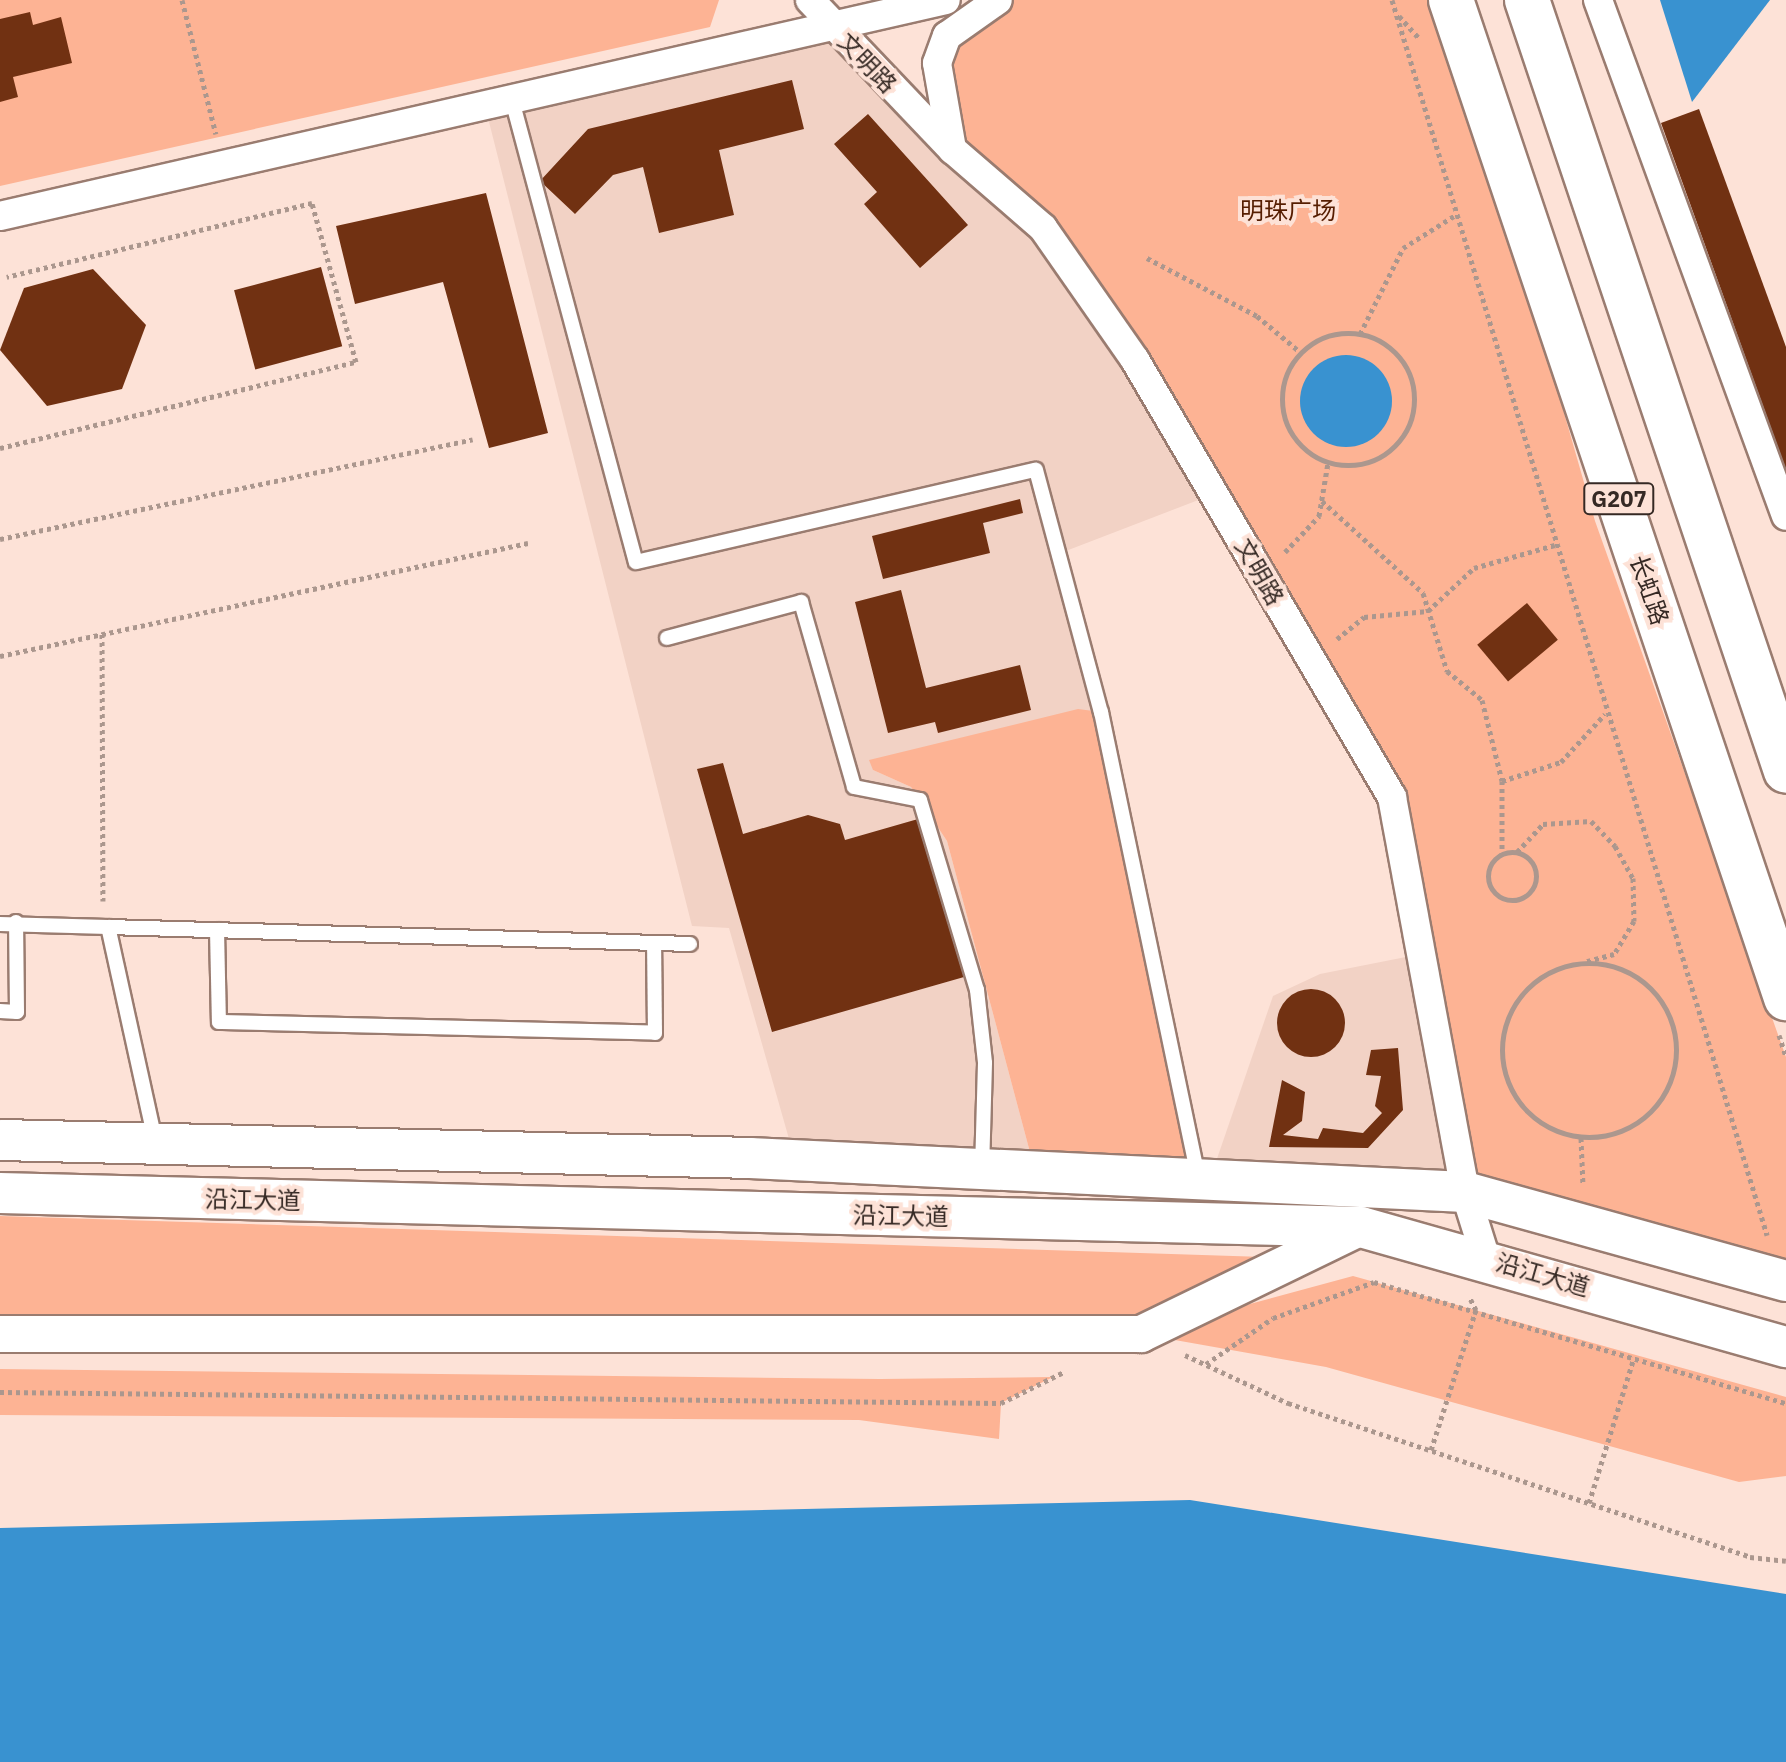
<!DOCTYPE html>
<html>
<head>
<meta charset="utf-8">
<style>
  body { margin:0 }
  #map { position:relative; width:1786px; height:1762px; overflow:hidden; background:#fde2d7; font-family:"IBM Plex Sans","Noto Sans SC",sans-serif }
  div>[style] { position:absolute }
  .built>* { inset:0; background:#f2d2c5 }
  .green>* { inset:0; background:#fdb394 }
  .water>* { inset:0; background:#3992d0 }
  .round { border-radius:50% }
  .building>* { inset:0; background:#713112; transform-origin:0 0 }
  .path>* { height:5px; margin-top:-2.5px; transform-origin:0; background:repeating-linear-gradient(90deg,#ab978e 0 4px,transparent 0 8px) }
  .path>.ring { margin:-2.5px; padding:0; box-sizing:content-box; background:none; border:5px solid #ab978e; border-radius:50% }
  .roads { filter:drop-shadow(2px 0 #9a7c70) drop-shadow(-2px 0 #9a7c70) drop-shadow(0 2px #9a7c70) drop-shadow(0 -2px #9a7c70) }
  .service>* { height:14px; margin:-7px; padding:0 7px; transform-origin:7px; border-radius:7px; background:#fff }
  .minor>* { height:28px; margin:-14px; padding:0 14px; transform-origin:14px; border-radius:14px; background:#fff }
  .tertiary>* { height:36px; margin:-18px; padding:0 18px; transform-origin:18px; border-radius:18px; background:#fff }
  .secondary>* { height:40px; margin:-20px; padding:0 20px; transform-origin:20px; border-radius:20px; background:#fff }
  .trunk>* { height:44px; margin:-22px; padding:0 22px; transform-origin:22px; border-radius:22px; background:#fff }
  span { translate:-50% -50%; white-space:nowrap; text-align:center; line-height:1.15; -webkit-text-stroke:8px #fde2d7; paint-order:stroke }
  .shield-label span { padding:2px 6px; background:#fde2d7; border:2px solid; border-radius:6px; -webkit-text-stroke-width:0 }
  .shield-label { font-size:22px; color:#352924; font-weight:700 }
  .street-label { font-size:24px; color:#352924 }
  .park-label { font-size:24px; color:#561d00 }
</style>
</head>
<body>
<div id="map">
  <div class="built">
    <div style="clip-path:polygon(833px 28px,1043px 228px,1214px 494px,1058px 554px,1101px 712px,873px 770px,911px 787px,947px 841px,1035px 1171px,795px 1160px,729px 928px,692px 926px,485px 106px)"></div>
    <div style="clip-path:polygon(1421px 954px,1465px 1192px,1210px 1179px,1273px 996px,1320px 974px)"></div>
  </div>
  <div class="green">
    <div style="clip-path:polygon(0 0,719px 0,710px 27px,0 186px)"></div>
    <div style="clip-path:polygon(998px 0,1446px 0,1595px 521px,1786px 1057px,1786px 1281px,1465px 1192px,1392px 797px,1043px 228px,953px 150px,947px 36px)"></div>
    <div style="clip-path:polygon(1078px 709px,1101px 712px,1199px 1179px,1035px 1171px,947px 841px,911px 787px,873px 770px,869px 760px)"></div>
    <div style="clip-path:polygon(0 1216px,1298px 1258px,1147px 1332px,1353px 1276px,1786px 1397px,1786px 1476px,1739px 1482px,1326px 1367px,1141px 1334px,0 1334px)"></div>
    <div style="clip-path:polygon(0 1369px,880px 1379px,1053px 1377px,1001px 1403px,999px 1439px,859px 1420px,0 1415px)"></div>
  </div>
  <div class="water">
    <div style="clip-path:polygon(1660px 0,1770px 0,1692px 102px)"></div>
    <div class="round" style="left:1300px;top:355px;width:92px;height:92px"></div>
    <div style="clip-path:polygon(1190px 1500px,1786px 1594px,1786px 1762px,0 1762px,0 1528px)"></div>
  </div>
  <div class="building">
    <div style="clip-path:polygon(30px 12px,33px 25px,61px 17px,72px 63px,13px 77px,18px 97px,0 102px,0 19px)"></div>
    <div style="clip-path:polygon(792px 80px,804px 129px,719px 150px,734px 215px,659px 233px,643px 167px,613px 175px,575px 214px,540px 181px,588px 129px)"></div>
    <div style="clip-path:polygon(1699px 109px,1786px 347px,1786px 470px,1661px 123px)"></div>
    <div style="clip-path:polygon(868px 114px,968px 225px,920px 268px,864px 204px,877px 192px,834px 144px)"></div>
    <div style="clip-path:polygon(486px 193px,548px 433px,489px 448px,443px 282px,355px 304px,336px 226px)"></div>
    <div style="left:321px;top:267px;width:82px;height:90px;rotate:75deg"></div>
    <div style="clip-path:polygon(93px 269px,146px 325px,122px 389px,47px 406px,0 350px,24px 288px)"></div>
    <div style="clip-path:polygon(1020px 499px,1023px 513px,983px 523px,990px 553px,883px 579px,872px 536px)"></div>
    <div style="clip-path:polygon(901px 590px,926px 688px,1020px 665px,1031px 710px,938px 733px,935px 722px,888px 733px,855px 602px)"></div>
    <div style="left:1527px;top:603px;width:48px;height:65px;rotate:50deg"></div>
    <div style="clip-path:polygon(723px 763px,743px 834px,808px 815px,840px 824px,845px 840px,918px 819px,964px 977px,772px 1032px,697px 769px)"></div>
    <div class="round" style="left:1277px;top:989px;width:68px;height:68px"></div>
    <div style="clip-path:polygon(1398px 1048px,1403px 1110px,1368px 1148px,1269px 1147px,1282px 1080px,1305px 1092px,1302px 1121px,1283px 1135px,1318px 1139px,1323px 1128px,1363px 1133px,1382px 1113px,1375px 1106px,1381px 1076px,1366px 1075px,1371px 1050px)"></div>
  </div>
  <div class="path">
    <div style="left:182px;top:0;width:138px;rotate:75.8deg"></div>
    <div style="left:1392px;top:0;width:1291px;rotate:73.11deg"></div>
    <div style="left:1399px;top:16px;width:30px;rotate:48deg"></div>
    <div style="left:1147px;top:258px;width:124px;rotate:27.8deg"></div>
    <div style="left:1257px;top:316px;width:56px;rotate:39.9deg"></div>
    <div class="ring" style="left:1282px;top:333px;width:127px;height:127px"></div>
    <div style="left:1360px;top:334px;width:96px;rotate:-63.4deg"></div>
    <div style="left:1403px;top:248px;width:60px;rotate:-32.1deg"></div>
    <div style="left:0;top:448px;width:366px;rotate:-13.6deg"></div>
    <div style="left:356px;top:362px;width:165px;rotate:-105.5deg"></div>
    <div style="left:312px;top:203px;width:314px;rotate:166.4deg"></div>
    <div style="left:1322px;top:501px;width:137px;rotate:42.3deg"></div>
    <div style="left:1423px;top:593px;width:82px;rotate:72.9deg"></div>
    <div style="left:1447px;top:671px;width:45px;rotate:39.6deg"></div>
    <div style="left:1482px;top:700px;width:83px;rotate:76.1deg"></div>
    <div style="left:1502px;top:781px;width:62px;rotate:-17.9deg"></div>
    <div style="left:1561px;top:762px;width:65px;rotate:-47.5deg"></div>
    <div style="left:0;top:539px;width:483px;rotate:-11.9deg"></div>
    <div style="left:1285px;top:552px;width:50px;rotate:-46.6deg"></div>
    <div style="left:1319px;top:516px;width:54px;rotate:-80.4deg"></div>
    <div style="left:102px;top:634px;width:267px;rotate:89.8deg"></div>
    <div style="left:1337px;top:639px;width:35px;rotate:-39deg"></div>
    <div style="left:1364px;top:617px;width:64px;rotate:-5.4deg"></div>
    <div style="left:1428px;top:611px;width:63px;rotate:-43.1deg"></div>
    <div style="left:1474px;top:568px;width:84px;rotate:-15.9deg"></div>
    <div style="left:0;top:656px;width:540px;rotate:-12.08deg"></div>
    <div style="left:1502px;top:781px;width:73px;rotate:90deg"></div>
    <div style="left:1517px;top:852px;width:38px;rotate:-47deg"></div>
    <div style="left:1543px;top:824px;width:48px;rotate:-3.6deg"></div>
    <div style="left:1591px;top:821px;width:35px;rotate:46deg"></div>
    <div style="left:1615px;top:846px;width:37px;rotate:61deg"></div>
    <div style="left:1633px;top:878px;width:43px;rotate:88.7deg"></div>
    <div style="left:1634px;top:921px;width:39px;rotate:121deg"></div>
    <div style="left:1614px;top:954px;width:28px;rotate:165deg"></div>
    <div class="ring" style="left:1488px;top:852px;width:43px;height:43px"></div>
    <div class="ring" style="left:1502px;top:963px;width:169px;height:169px"></div>
    <div style="left:1779px;top:1035px;width:23px;rotate:72deg"></div>
    <div style="left:1581px;top:1138px;width:47px;rotate:87.6deg"></div>
    <div style="left:1185px;top:1355px;width:114px;rotate:25deg"></div>
    <div style="left:1288px;top:1403px;width:487px;rotate:18.4deg"></div>
    <div style="left:1750px;top:1557px;width:36px;rotate:6deg"></div>
    <div style="left:1206px;top:1364px;width:81px;rotate:-34.5deg"></div>
    <div style="left:1273px;top:1318px;width:107px;rotate:-19.6deg"></div>
    <div style="left:1374px;top:1282px;width:429px;rotate:16.4deg"></div>
    <div style="left:0;top:1392px;width:1001px;rotate:0.63deg"></div>
    <div style="left:1001px;top:1403px;width:70px;rotate:-26.2deg"></div>
    <div style="left:1431px;top:1450px;width:147px;rotate:-72.2deg"></div>
    <div style="left:1476px;top:1310px;width:13px;rotate:-117deg"></div>
    <div style="left:1589px;top:1503px;width:152px;rotate:-72.8deg"></div>
  </div>
  <div class="roads">
    <div class="service">
      <div style="left:512px;top:100px;width:478px;rotate:75deg"></div>
      <div style="left:636px;top:562px;width:410px;rotate:-13deg"></div>
      <div style="left:1036px;top:470px;width:251px;rotate:75deg"></div>
      <div style="left:1101px;top:712px;width:473px;rotate:78.2deg"></div>
      <div style="left:667px;top:638px;width:139px;rotate:-15deg"></div>
      <div style="left:801px;top:602px;width:192px;rotate:74deg"></div>
      <div style="left:854px;top:787px;width:67px;rotate:11.1deg"></div>
      <div style="left:920px;top:800px;width:198px;rotate:73.3deg"></div>
      <div style="left:977px;top:990px;width:73px;rotate:83.7deg"></div>
      <div style="left:985px;top:1063px;width:106px;rotate:91.6deg"></div>
      <div style="left:0;top:924px;width:108px;rotate:1.6deg"></div>
      <div style="left:217px;top:930px;width:92px;rotate:88.8deg"></div>
      <div style="left:219px;top:1022px;width:436px;rotate:1.4deg"></div>
      <div style="left:655px;top:1033px;width:90px;rotate:-90.6deg"></div>
      <div style="left:0;top:1011px;width:17px;rotate:3deg"></div>
      <div style="left:17px;top:1012px;width:90px;rotate:-90.6deg"></div>
      <div style="left:155px;top:1140px;width:218px;rotate:-102.4deg"></div>
      <div style="left:108px;top:927px;width:582px;rotate:1.67deg"></div>
    </div>
    <div class="minor">
      <div style="left:810px;top:0;width:207px;rotate:46.4deg"></div>
      <div style="left:953px;top:150px;width:119px;rotate:40.9deg"></div>
      <div style="left:1043px;top:228px;width:161px;rotate:55.1deg"></div>
      <div style="left:1135px;top:360px;width:507px;rotate:59.54deg"></div>
      <div style="left:1392px;top:797px;width:402px;rotate:79.5deg"></div>
      <div style="left:1465px;top:1192px;width:70px;rotate:72.6deg"></div>
      <div style="left:1598px;top:0;width:549px;rotate:69.98deg"></div>
      <div style="left:952px;top:149px;width:87px;rotate:-99.9deg"></div>
      <div style="left:937px;top:63px;width:29px;rotate:-70deg"></div>
      <div style="left:947px;top:36px;width:62px;rotate:-35.2deg"></div>
      <div style="left:0;top:216px;width:970px;rotate:-12.86deg"></div>
    </div>
    <div class="tertiary">
      <div style="left:0;top:1334px;width:1141px"></div>
      <div style="left:1141px;top:1334px;width:245px;rotate:-25.9deg"></div>
    </div>
    <div class="secondary">
      <div style="left:0;top:1140px;width:750px;rotate:1.37deg"></div>
      <div style="left:750px;top:1158px;width:716px;rotate:2.72deg"></div>
      <div style="left:1465px;top:1192px;width:333px;rotate:15.5deg"></div>
      <div style="left:0;top:1193px;width:1361px;rotate:1.43deg"></div>
      <div style="left:1361px;top:1227px;width:442px;rotate:15.8deg"></div>
    </div>
    <div class="trunk">
      <div style="left:1451px;top:0;width:1053px;rotate:71.44deg"></div>
      <div style="left:1527px;top:0;width:813px;rotate:71.43deg"></div>
    </div>
  </div>
  <div class="shield-label">
    <span style="left:1619px;top:499px">G207</span>
  </div>
  <div class="street-label">
    <span style="left:867px;top:63px;rotate:46deg">文明路</span>
    <span style="left:1259px;top:572px;rotate:60deg">文明路</span>
    <span style="left:1649px;top:590px;rotate:71deg">长虹路</span>
    <span style="left:253px;top:1200px;rotate:1deg">沿江大道</span>
    <span style="left:901px;top:1216px;rotate:1deg">沿江大道</span>
    <span style="left:1543px;top:1275px;rotate:16deg">沿江大道</span>
  </div>
  <div class="park-label">
    <span style="left:1288px;top:211px">明珠广场</span>
  </div>
</div>
</body>
</html>
